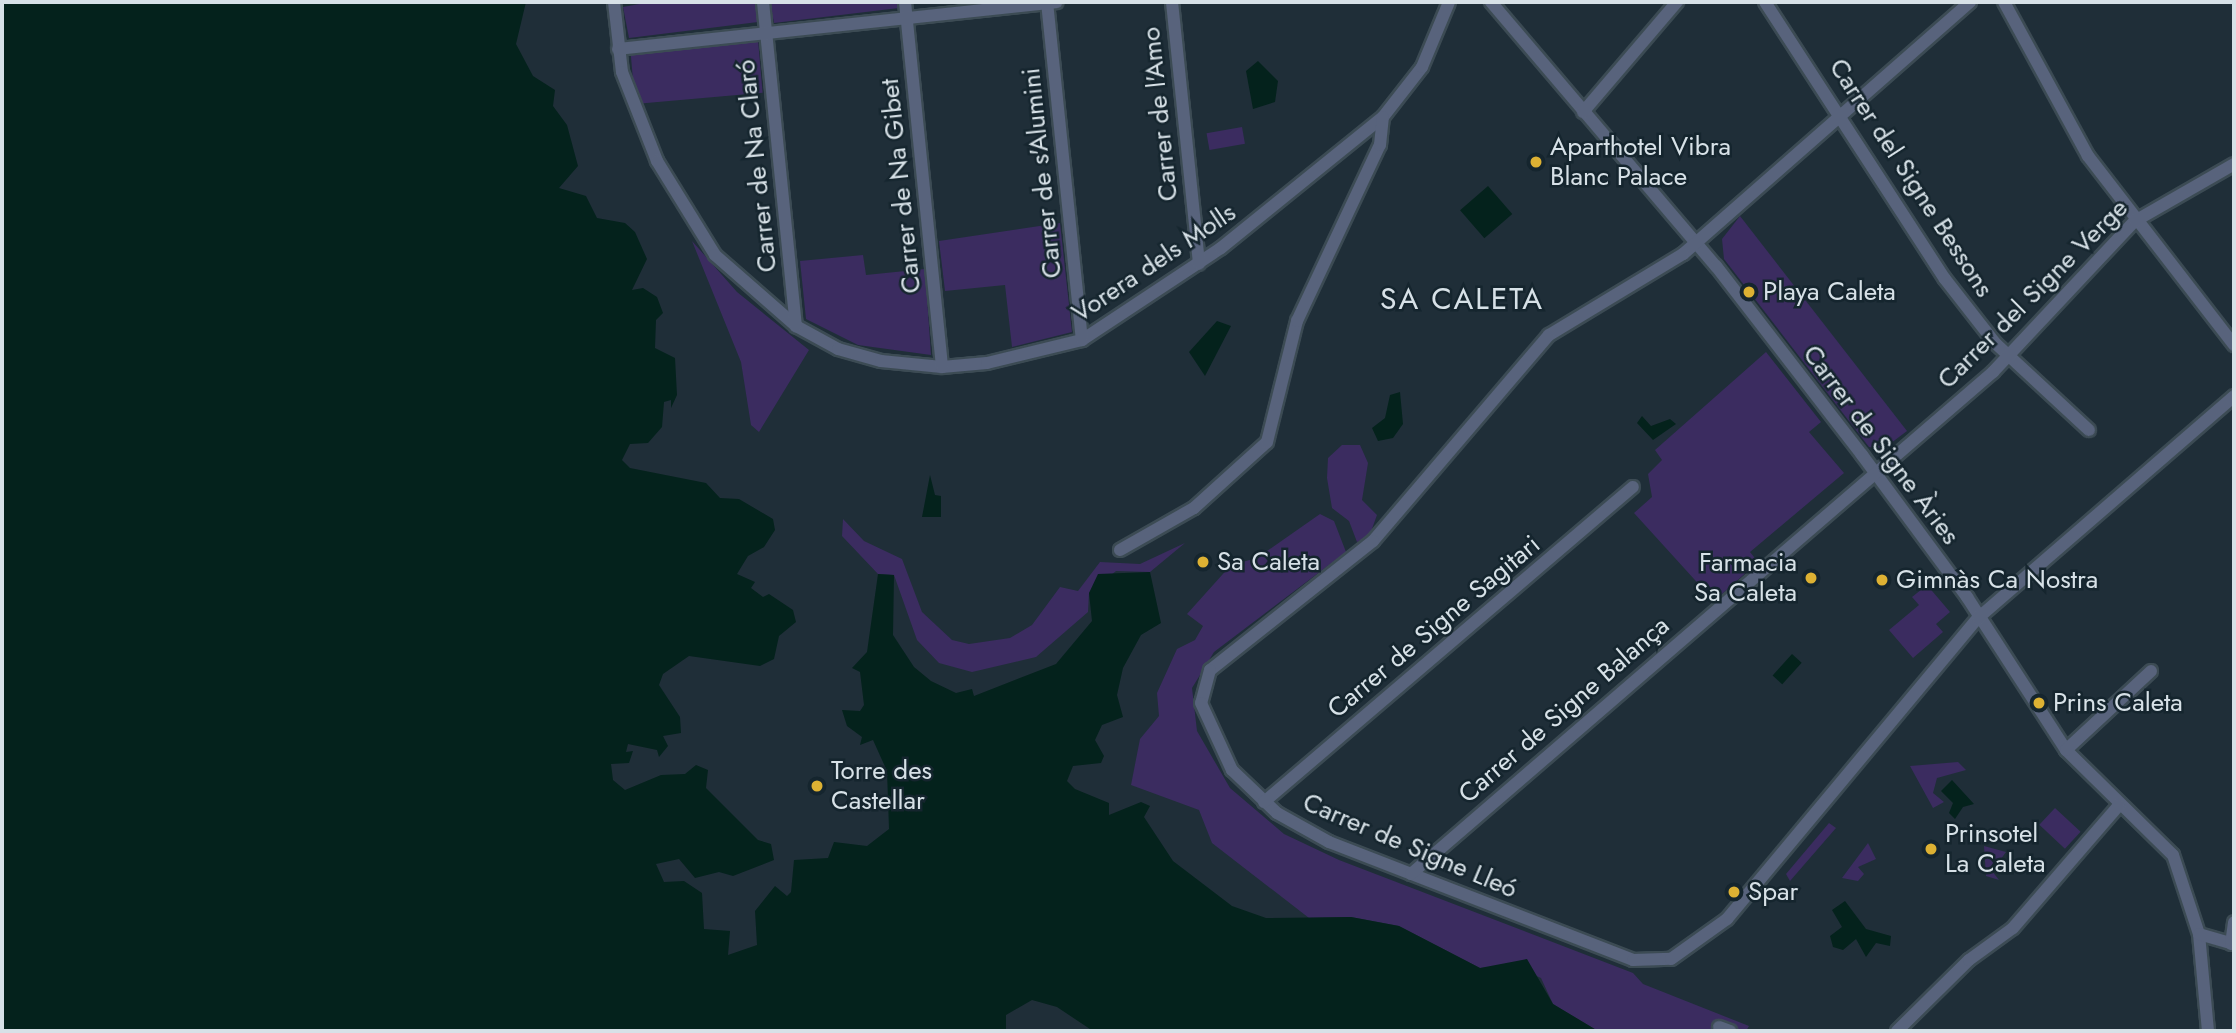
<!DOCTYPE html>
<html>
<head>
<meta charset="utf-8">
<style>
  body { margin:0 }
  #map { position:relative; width:2236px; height:1033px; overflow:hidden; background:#1f2e38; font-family:Jost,sans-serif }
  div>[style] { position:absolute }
  .green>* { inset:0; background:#3b2c60; transform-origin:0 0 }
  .water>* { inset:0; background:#04221c; transform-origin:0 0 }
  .roads { filter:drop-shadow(2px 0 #3c4b54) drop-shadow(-2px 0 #3c4b54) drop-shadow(0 2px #3c4b54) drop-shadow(0 -2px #3c4b54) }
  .minor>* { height:12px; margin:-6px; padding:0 6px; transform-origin:6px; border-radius:6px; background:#58637c }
  .dots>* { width:19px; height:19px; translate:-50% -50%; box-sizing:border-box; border:4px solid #15252e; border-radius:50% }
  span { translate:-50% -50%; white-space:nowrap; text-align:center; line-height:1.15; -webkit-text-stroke:5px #15252e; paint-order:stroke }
  .street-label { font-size:26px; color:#d7e1e7 }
  .poi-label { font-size:26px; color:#d7e1e7 }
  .left { translate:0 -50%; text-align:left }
  .right { translate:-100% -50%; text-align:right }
  .quarter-label { font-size:30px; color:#d7e1e7; letter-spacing:2px }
  .frame { position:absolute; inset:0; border:4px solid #d7e1e7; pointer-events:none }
</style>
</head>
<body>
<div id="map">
  <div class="green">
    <div style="clip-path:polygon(650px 2px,756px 2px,758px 22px,629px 38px,623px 7px)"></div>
    <div style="clip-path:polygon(770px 2px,899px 2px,899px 8px,774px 23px)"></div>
    <div style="left:758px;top:40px;width:53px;height:128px;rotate:85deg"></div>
    <div style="left:1242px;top:127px;width:17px;height:36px;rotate:80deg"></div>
    <div style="clip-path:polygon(1740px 216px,1907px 431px,1883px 449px,1869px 447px,1724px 259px,1722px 239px)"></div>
    <div style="clip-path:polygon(1060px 223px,1072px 332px,1012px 347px,1005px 285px,945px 291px,939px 241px)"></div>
    <div style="clip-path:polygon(692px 241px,737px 292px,809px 350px,759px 432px,751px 425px,741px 362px)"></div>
    <div style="clip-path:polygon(863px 255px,866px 275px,925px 269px,931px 355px,858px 345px,806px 319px,800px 261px)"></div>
    <div style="clip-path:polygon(1766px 352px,1821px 422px,1809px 432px,1844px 473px,1750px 552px,1758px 562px,1714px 601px,1634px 513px,1652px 497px,1648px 474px,1662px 460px,1655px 450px)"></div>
    <div style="clip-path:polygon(1342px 445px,1360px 445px,1368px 463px,1362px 500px,1377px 515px,1369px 537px,1357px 542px,1349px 521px,1332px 508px,1327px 478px,1328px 458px)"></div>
    <div style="clip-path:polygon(1320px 514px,1334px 521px,1346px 552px,1214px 652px,1192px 688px,1197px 731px,1230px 788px,1284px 834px,1339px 860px,1633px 973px,1643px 984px,1749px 1026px,1746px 1031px,1598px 1031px,1553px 1004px,1541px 978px,1514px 966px,1480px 968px,1399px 926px,1351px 917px,1309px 918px,1212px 843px,1199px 810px,1131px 785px,1140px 739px,1159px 716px,1157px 693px,1177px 649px,1195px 640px,1203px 626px,1187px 614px,1231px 565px,1257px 558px)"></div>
    <div style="clip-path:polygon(843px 519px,864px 541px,902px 559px,922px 612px,952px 640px,969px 644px,1010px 638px,1032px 625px,1060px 587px,1078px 591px,1100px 562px,1140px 564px,1185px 543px,1150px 572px,1116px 571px,1089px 593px,1088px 612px,1036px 657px,972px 672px,939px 663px,917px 640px,894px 575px,878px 574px,842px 536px)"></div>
    <div style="clip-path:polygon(1927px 585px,1950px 612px,1936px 624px,1943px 632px,1913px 658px,1889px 630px,1919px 605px,1912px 597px)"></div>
    <div style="clip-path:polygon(1958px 762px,1966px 770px,1937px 778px,1933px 793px,1944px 802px,1933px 808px,1910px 766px)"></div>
    <div style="left:2055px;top:808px;width:35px;height:23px;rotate:43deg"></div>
    <div style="clip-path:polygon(1829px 823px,1836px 828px,1790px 881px,1786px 874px)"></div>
    <div style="clip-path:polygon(1868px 843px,1876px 859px,1858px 867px,1864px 874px,1858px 881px,1842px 878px)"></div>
    <div style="clip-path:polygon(1984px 846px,2006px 852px,1992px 871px,1999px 880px,1986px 876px)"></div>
  </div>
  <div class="water">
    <div style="clip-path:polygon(2px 2px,526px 2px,516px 44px,533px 76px,555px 90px,553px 106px,567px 125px,578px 166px,559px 188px,586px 196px,597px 218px,625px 223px,635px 232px,647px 259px,632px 290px,643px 288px,657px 297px,663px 313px,656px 320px,655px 348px,675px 358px,677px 395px,671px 408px,671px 400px,664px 402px,662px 427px,648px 443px,630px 444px,622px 460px,630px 468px,706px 483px,720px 498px,739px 499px,773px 519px,775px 530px,764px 547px,748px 556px,737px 574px,755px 582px,751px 588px,763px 597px,769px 594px,793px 610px,796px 622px,779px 636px,774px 659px,760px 666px,689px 656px,663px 674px,659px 685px,680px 717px,681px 733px,663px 736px,668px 746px,659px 757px,657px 750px,628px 744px,626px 752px,633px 751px,629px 763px,611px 764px,613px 780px,625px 790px,661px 775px,685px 774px,696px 765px,708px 770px,706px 788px,758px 840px,771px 844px,774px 860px,733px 876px,719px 872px,695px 878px,679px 859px,656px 864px,664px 882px,684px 881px,702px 893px,704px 929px,730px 931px,728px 955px,757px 945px,755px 911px,775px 886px,787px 896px,791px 892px,794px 860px,828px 858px,834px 842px,867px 846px,889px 829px,887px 771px,873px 740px,860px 745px,862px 737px,847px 726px,842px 710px,860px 711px,864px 705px,860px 672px,852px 668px,867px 652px,878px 574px,894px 575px,893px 635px,914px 667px,931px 681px,956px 693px,972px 689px,974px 696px,1056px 664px,1092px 621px,1089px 593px,1098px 574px,1150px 572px,1161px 623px,1141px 635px,1123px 668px,1117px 695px,1123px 717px,1102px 725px,1095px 740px,1104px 756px,1101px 763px,1073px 766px,1067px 781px,1075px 789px,1109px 803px,1109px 815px,1141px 802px,1150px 806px,1144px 817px,1173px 861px,1232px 906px,1266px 918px,1351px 917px,1399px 926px,1480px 968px,1527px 959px,1553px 1004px,1598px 1031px,1093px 1031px,1057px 1007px,1032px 1000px,1006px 1015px,1006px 1031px,2px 1031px)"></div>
    <div style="clip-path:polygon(1258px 61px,1278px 81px,1275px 102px,1253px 109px,1246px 71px)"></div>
    <div style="left:1488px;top:186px;width:37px;height:37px;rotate:49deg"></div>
    <div style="clip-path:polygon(1217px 321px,1231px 326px,1205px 376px,1189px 352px)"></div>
    <div style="clip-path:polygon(1400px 392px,1403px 424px,1393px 438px,1378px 441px,1372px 428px,1385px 418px,1390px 395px)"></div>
    <div style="clip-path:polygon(1642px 416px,1651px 426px,1670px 419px,1676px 424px,1653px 440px,1637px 423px)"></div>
    <div style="clip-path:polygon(930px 475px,935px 495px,941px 496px,941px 517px,922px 517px)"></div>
    <div style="left:1792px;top:654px;width:13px;height:29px;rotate:42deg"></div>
    <div style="clip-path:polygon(1952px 780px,1974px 804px,1963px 807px,1955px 819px,1949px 813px,1953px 803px,1941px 791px)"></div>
    <div style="clip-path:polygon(1845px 901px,1866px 929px,1891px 936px,1890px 946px,1876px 943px,1866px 957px,1856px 939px,1843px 950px,1833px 947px,1830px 936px,1842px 927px,1832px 910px)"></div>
  </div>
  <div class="roads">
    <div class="minor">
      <div style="left:614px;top:2px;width:70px;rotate:83.5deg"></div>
      <div style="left:622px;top:72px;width:96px;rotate:68.5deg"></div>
      <div style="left:657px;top:161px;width:110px;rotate:58.3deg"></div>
      <div style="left:715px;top:255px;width:108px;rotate:41.2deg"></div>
      <div style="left:796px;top:326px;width:48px;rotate:28.7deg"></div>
      <div style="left:838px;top:349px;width:45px;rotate:15.6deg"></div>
      <div style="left:881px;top:361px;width:61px;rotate:5.6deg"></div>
      <div style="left:942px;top:367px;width:45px;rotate:-5.1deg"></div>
      <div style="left:987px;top:363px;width:98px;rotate:-13.6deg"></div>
      <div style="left:1082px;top:340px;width:167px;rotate:-33.5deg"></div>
      <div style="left:1221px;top:248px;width:208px;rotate:-39deg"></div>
      <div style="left:1383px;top:117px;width:63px;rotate:-52deg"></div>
      <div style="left:1422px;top:67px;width:70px;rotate:-67.4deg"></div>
      <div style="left:763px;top:2px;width:326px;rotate:84.2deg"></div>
      <div style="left:905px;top:2px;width:367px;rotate:84.2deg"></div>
      <div style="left:1047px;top:2px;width:340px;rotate:84.1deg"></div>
      <div style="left:1172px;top:2px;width:263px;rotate:84.1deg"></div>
      <div style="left:1491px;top:2px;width:347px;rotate:49.6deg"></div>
      <div style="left:1716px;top:266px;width:239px;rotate:52.3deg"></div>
      <div style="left:1862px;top:455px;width:177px;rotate:53.5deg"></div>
      <div style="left:1967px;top:597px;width:182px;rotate:57.1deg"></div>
      <div style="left:2066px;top:750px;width:150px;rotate:44.5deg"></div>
      <div style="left:2173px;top:855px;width:83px;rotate:71.8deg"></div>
      <div style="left:2199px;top:934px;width:97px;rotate:84.7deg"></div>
      <div style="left:1765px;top:2px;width:330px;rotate:57deg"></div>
      <div style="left:1945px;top:279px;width:81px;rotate:52deg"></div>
      <div style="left:1995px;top:343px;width:128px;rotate:42.8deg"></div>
      <div style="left:1970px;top:2px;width:382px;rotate:138.7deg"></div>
      <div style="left:1683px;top:254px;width:157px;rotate:148.8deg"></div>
      <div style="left:1549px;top:335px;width:271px;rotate:130.5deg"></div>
      <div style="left:1373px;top:541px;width:208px;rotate:141.6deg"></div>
      <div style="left:1210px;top:670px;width:34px;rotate:105deg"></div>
      <div style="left:1201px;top:703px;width:74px;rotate:65.2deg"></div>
      <div style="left:1232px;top:770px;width:62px;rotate:43.7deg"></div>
      <div style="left:1277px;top:813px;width:60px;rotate:29.1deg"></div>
      <div style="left:1329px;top:842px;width:326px;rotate:21.2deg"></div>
      <div style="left:1633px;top:960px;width:38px;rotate:-2deg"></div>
      <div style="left:1671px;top:959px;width:69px;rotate:-35.5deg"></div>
      <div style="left:1727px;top:919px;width:392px;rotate:-50.2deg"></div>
      <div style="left:1978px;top:618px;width:339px;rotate:-40.9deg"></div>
      <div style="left:2004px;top:2px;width:175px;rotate:61.4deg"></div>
      <div style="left:2088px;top:156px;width:239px;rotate:52.3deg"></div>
      <div style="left:618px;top:49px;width:441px;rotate:-6.1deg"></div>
      <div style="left:1583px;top:112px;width:145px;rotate:-49.5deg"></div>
      <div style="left:1120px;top:550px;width:85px;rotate:-29.6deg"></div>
      <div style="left:1194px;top:508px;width:98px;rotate:-42.1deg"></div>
      <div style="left:1267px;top:442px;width:125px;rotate:-76.1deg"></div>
      <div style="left:1297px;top:321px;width:195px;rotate:-64.8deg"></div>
      <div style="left:1380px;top:145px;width:28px;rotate:-84deg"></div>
      <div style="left:2066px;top:750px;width:116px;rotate:-42.9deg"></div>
      <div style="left:1264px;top:802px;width:485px;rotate:-40.5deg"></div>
      <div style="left:1411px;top:874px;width:769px;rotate:-40.78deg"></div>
      <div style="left:1993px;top:372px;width:207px;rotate:-46.8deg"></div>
      <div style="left:2135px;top:221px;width:114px;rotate:-29.9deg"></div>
      <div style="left:2199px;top:934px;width:36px;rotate:16deg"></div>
      <div style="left:2231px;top:944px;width:22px;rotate:-82deg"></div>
      <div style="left:1719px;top:1027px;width:12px;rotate:20deg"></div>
      <div style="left:1897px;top:1031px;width:101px;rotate:-44.6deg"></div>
      <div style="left:1969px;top:960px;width:54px;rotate:-36deg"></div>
      <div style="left:2013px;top:928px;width:162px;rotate:-49.2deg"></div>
    </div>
  </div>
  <div class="dots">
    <div style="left:1536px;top:162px;background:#ddb133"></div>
    <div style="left:1749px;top:292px;background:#ddb133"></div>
    <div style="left:1203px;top:562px;background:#ddb133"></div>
    <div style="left:1811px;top:578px;background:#ddb133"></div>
    <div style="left:1882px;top:580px;background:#ddb133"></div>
    <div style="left:2039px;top:703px;background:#ddb133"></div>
    <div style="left:817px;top:786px;background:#ddb133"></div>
    <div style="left:1931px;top:849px;background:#ddb133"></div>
    <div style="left:1734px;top:892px;background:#ddb133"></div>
  </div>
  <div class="street-label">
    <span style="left:1160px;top:114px;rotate:-96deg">Carrer de l'Amo</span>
    <span style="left:757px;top:166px;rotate:-96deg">Carrer de Na Claró</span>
    <span style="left:1042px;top:173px;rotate:-96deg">Carrer de s'Alumini</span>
    <span style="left:1911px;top:178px;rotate:57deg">Carrer del Signe Bessons</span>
    <span style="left:901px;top:186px;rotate:-96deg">Carrer de Na Gibet</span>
    <span style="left:1154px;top:263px;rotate:-34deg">Vorera dels Molls</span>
    <span style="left:2033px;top:294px;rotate:-45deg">Carrer del Signe Verge</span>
    <span style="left:1881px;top:445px;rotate:53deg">Carrer de Signe Àries</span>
    <span style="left:1434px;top:627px;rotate:-40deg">Carrer de Signe Sagitari</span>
    <span style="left:1564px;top:710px;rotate:-41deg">Carrer de Signe Balança</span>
    <span style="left:1410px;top:846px;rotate:23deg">Carrer de Signe Lleó</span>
  </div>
  <div class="poi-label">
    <span class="left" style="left:1550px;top:162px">Aparthotel Vibra<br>Blanc Palace</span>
    <span class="left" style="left:1763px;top:292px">Playa Caleta</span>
    <span class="left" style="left:1217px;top:562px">Sa Caleta</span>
    <span class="right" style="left:1797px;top:578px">Farmacia<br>Sa Caleta</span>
    <span class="left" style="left:1896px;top:580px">Gimnàs Ca Nostra</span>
    <span class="left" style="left:2053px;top:703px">Prins Caleta</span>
    <span class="left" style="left:831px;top:786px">Torre des<br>Castellar</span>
    <span class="left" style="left:1945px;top:849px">Prinsotel<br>La Caleta</span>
    <span class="left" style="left:1748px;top:892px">Spar</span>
  </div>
  <div class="quarter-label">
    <span style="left:1462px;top:299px">SA CALETA</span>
  </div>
  <div class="frame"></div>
</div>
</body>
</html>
